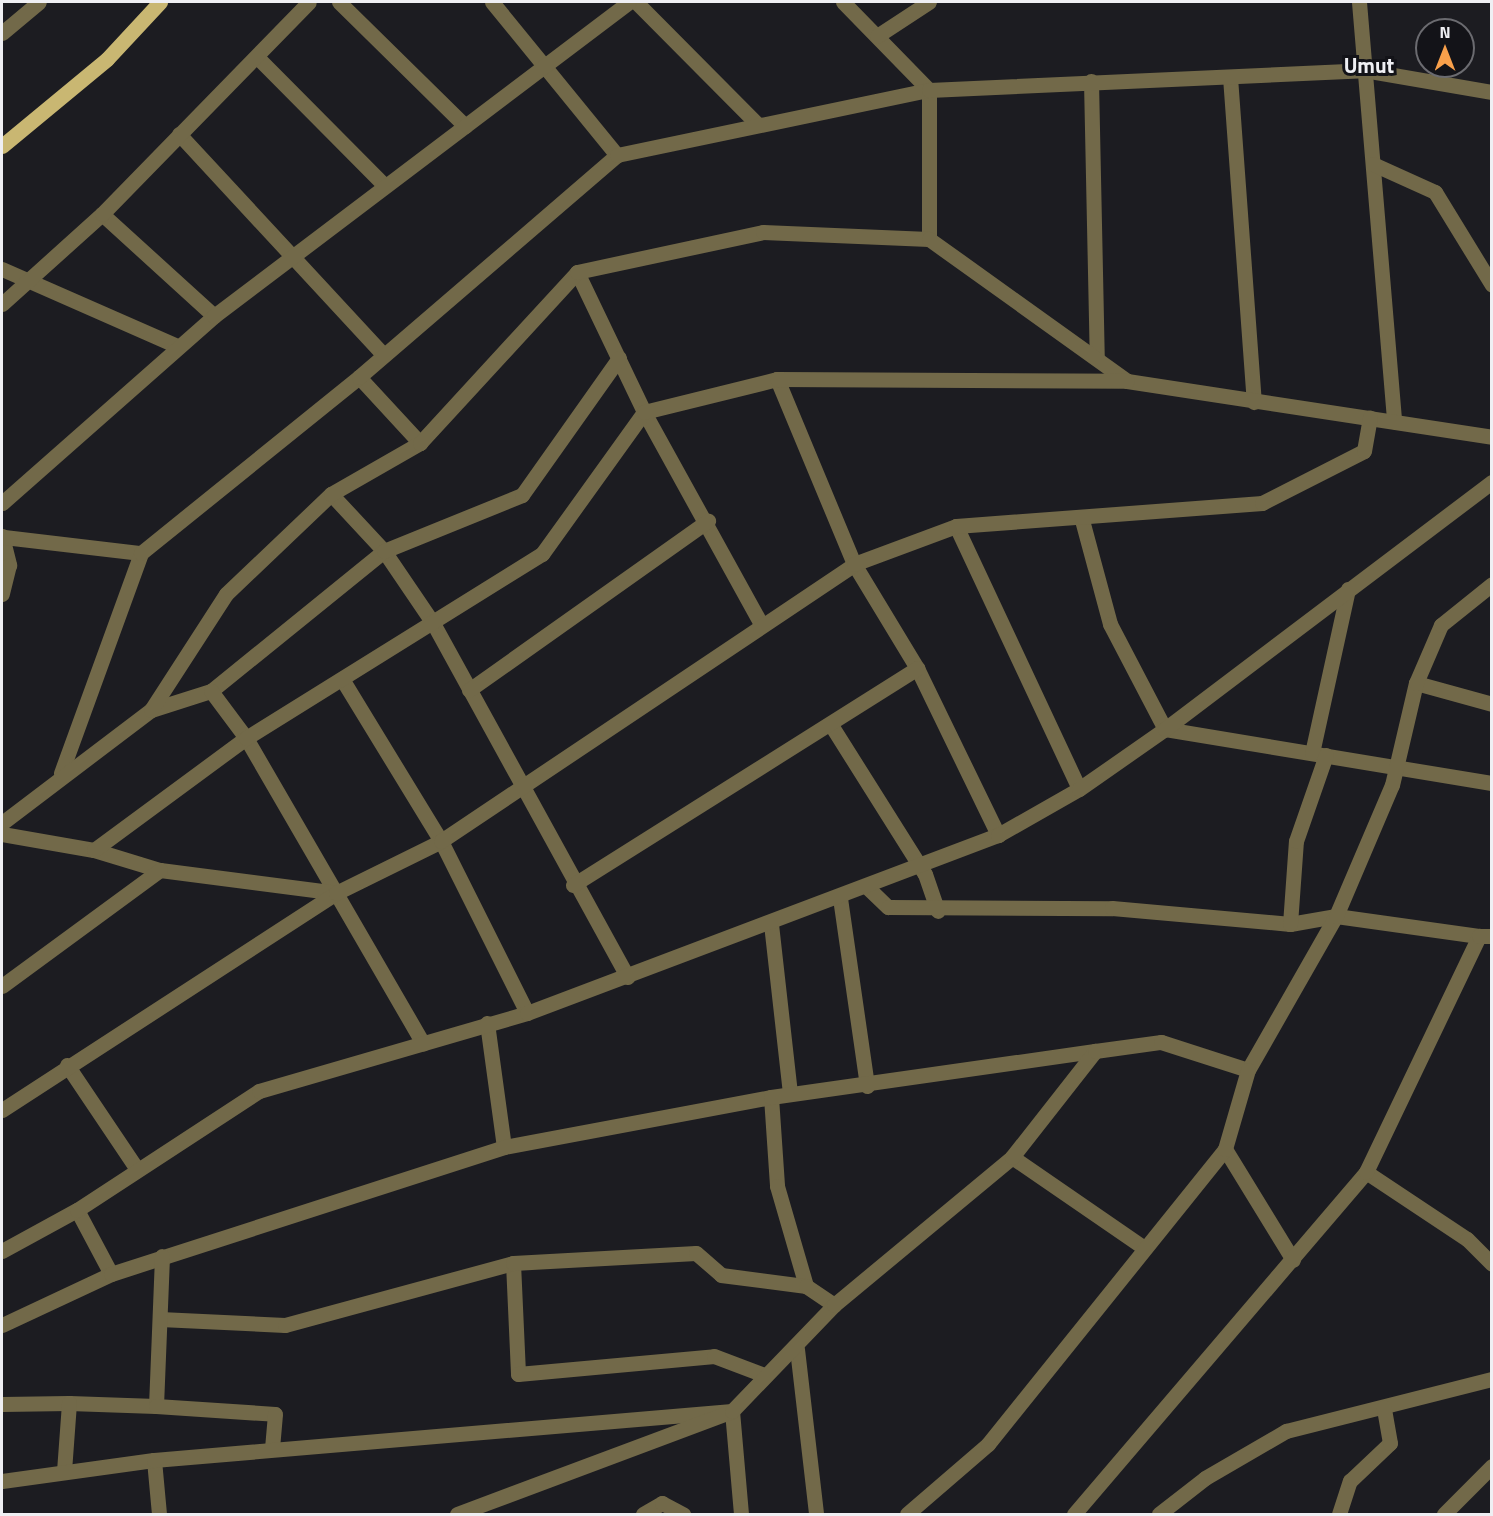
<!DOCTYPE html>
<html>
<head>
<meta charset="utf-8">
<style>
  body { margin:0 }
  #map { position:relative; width:1493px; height:1516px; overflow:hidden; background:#1c1c21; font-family:"Titillium Web",sans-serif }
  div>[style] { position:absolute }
  .minor>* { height:15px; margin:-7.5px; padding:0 7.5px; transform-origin:7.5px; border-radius:7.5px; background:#726949 }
  .major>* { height:15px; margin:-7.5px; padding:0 7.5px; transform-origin:7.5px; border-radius:7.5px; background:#c9b772 }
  span { translate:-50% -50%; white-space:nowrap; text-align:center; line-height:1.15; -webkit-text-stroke:6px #131318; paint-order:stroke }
  .district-label { font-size:21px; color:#efeff3; font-weight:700 }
  .frame { position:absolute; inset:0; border:3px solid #efeff3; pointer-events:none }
  .north { position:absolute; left:1415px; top:18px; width:60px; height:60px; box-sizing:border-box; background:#131318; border:2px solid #6b6b70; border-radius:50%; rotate:0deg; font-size:16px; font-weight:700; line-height:24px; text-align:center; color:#efeff3 }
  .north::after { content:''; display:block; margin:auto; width:21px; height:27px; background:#f8a04b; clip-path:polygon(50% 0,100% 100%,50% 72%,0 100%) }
</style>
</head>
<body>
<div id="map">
  <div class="minor">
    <div style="left:339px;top:2px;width:177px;rotate:44.5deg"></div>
    <div style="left:492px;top:2px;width:198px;rotate:50.8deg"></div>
    <div style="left:636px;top:2px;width:172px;rotate:45.2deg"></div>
    <div style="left:843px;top:2px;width:123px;rotate:45.7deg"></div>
    <div style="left:929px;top:90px;width:149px;rotate:90deg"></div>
    <div style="left:1359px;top:2px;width:421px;rotate:85.2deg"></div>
    <div style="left:2px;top:33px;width:48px;rotate:-40deg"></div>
    <div style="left:877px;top:36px;width:62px;rotate:-33.2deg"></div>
    <div style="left:257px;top:57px;width:180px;rotate:45.2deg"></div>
    <div style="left:1230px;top:77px;width:326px;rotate:85.8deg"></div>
    <div style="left:1091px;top:81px;width:277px;rotate:88.8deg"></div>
    <div style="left:179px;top:134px;width:301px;rotate:47.2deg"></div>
    <div style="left:1373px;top:164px;width:68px;rotate:24.3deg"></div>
    <div style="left:1435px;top:192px;width:109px;rotate:58.5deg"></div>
    <div style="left:102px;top:214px;width:151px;rotate:42.3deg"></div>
    <div style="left:2px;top:269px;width:191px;rotate:23.7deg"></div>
    <div style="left:577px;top:272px;width:155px;rotate:64.4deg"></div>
    <div style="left:644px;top:412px;width:240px;rotate:61.1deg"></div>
    <div style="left:2px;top:304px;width:135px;rotate:-42deg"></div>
    <div style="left:102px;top:214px;width:296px;rotate:-45.7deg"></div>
    <div style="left:359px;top:377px;width:90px;rotate:47.3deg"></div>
    <div style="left:777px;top:379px;width:200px;rotate:67.4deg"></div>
    <div style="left:854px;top:564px;width:122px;rotate:58.8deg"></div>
    <div style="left:917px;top:668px;width:186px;rotate:64.1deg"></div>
    <div style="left:331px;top:494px;width:78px;rotate:47.1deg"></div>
    <div style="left:384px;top:551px;width:87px;rotate:55.8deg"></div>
    <div style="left:433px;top:623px;width:404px;rotate:61.2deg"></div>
    <div style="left:2px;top:503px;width:283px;rotate:-41.4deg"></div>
    <div style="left:214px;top:316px;width:520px;rotate:-37.11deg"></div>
    <div style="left:1082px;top:520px;width:108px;rotate:74.9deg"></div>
    <div style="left:1110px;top:624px;width:119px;rotate:62.4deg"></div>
    <div style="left:1165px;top:729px;width:331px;rotate:9.4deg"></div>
    <div style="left:956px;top:526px;width:290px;rotate:64.9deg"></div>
    <div style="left:2px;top:536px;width:30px;rotate:76deg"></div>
    <div style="left:9px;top:565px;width:30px;rotate:104deg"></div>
    <div style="left:4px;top:537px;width:138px;rotate:6.7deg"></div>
    <div style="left:342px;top:679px;width:190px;rotate:58.6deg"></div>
    <div style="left:441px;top:841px;width:192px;rotate:63.4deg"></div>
    <div style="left:1416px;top:683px;width:79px;rotate:15.4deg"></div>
    <div style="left:469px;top:690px;width:293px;rotate:-35.3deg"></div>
    <div style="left:211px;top:691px;width:223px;rotate:-39deg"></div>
    <div style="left:384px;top:551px;width:149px;rotate:-22.1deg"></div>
    <div style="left:522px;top:495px;width:168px;rotate:-54.7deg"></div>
    <div style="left:151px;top:710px;width:63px;rotate:-17.6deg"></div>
    <div style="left:211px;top:691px;width:59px;rotate:53.3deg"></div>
    <div style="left:246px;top:738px;width:353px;rotate:59.9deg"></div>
    <div style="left:831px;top:725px;width:176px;rotate:57.8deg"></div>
    <div style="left:925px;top:874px;width:39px;rotate:71deg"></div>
    <div style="left:1312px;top:753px;width:168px;rotate:-77.6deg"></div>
    <div style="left:61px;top:773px;width:234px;rotate:-70deg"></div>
    <div style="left:141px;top:553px;width:280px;rotate:-38.9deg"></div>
    <div style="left:359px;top:377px;width:340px;rotate:-40.7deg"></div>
    <div style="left:617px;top:155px;width:319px;rotate:-11.8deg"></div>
    <div style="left:929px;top:90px;width:435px;rotate:-2.6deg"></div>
    <div style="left:1364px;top:70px;width:130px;rotate:9.8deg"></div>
    <div style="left:2px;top:823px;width:187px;rotate:-37.2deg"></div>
    <div style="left:151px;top:710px;width:138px;rotate:-57.1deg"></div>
    <div style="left:226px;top:594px;width:145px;rotate:-43.6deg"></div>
    <div style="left:331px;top:494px;width:103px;rotate:-29.8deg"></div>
    <div style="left:420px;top:443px;width:232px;rotate:-47.4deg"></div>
    <div style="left:577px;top:272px;width:190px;rotate:-12.1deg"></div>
    <div style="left:763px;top:232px;width:166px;rotate:2.4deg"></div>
    <div style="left:929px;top:239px;width:244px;rotate:35.6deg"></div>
    <div style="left:1127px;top:381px;width:369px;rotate:8.7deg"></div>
    <div style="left:2px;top:834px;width:93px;rotate:9.9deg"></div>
    <div style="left:94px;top:850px;width:69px;rotate:16.9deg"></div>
    <div style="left:160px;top:870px;width:177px;rotate:7.4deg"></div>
    <div style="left:94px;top:850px;width:189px;rotate:-36.4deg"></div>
    <div style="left:246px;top:738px;width:349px;rotate:-31.9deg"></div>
    <div style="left:542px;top:554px;width:175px;rotate:-54.3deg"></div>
    <div style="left:644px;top:412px;width:137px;rotate:-13.9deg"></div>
    <div style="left:777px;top:379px;width:350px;rotate:0.3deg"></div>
    <div style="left:573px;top:885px;width:407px;rotate:-32.2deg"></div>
    <div style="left:867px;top:887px;width:29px;rotate:44deg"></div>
    <div style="left:888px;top:907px;width:224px;rotate:0.3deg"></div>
    <div style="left:1112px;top:908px;width:179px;rotate:5.1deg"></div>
    <div style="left:1290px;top:924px;width:47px;rotate:-9.9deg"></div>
    <div style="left:1336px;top:916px;width:144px;rotate:8deg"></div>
    <div style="left:840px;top:898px;width:190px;rotate:81.8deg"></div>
    <div style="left:771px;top:924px;width:171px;rotate:83.6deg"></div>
    <div style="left:1290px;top:924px;width:83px;rotate:-85.9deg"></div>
    <div style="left:1296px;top:841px;width:91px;rotate:-70.8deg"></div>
    <div style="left:2px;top:986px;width:196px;rotate:-36.3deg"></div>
    <div style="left:487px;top:1023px;width:125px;rotate:82.2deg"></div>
    <div style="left:67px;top:1065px;width:125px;rotate:56.1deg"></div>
    <div style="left:771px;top:1097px;width:89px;rotate:86.1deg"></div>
    <div style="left:777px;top:1186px;width:104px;rotate:73.8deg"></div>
    <div style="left:2px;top:1110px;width:398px;rotate:-33deg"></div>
    <div style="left:336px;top:893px;width:117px;rotate:-26.3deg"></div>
    <div style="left:441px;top:841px;width:497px;rotate:-33.8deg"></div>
    <div style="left:854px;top:564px;width:109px;rotate:-20.4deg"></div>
    <div style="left:956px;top:526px;width:307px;rotate:-4.3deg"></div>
    <div style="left:1262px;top:503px;width:114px;rotate:-27deg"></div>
    <div style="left:1364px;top:451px;width:34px;rotate:-80deg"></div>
    <div style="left:1225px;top:1149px;width:130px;rotate:58.5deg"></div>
    <div style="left:1012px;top:1157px;width:159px;rotate:34.5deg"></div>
    <div style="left:1366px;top:1172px;width:121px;rotate:33.6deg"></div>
    <div style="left:1467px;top:1239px;width:35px;rotate:45deg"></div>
    <div style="left:77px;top:1210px;width:72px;rotate:62deg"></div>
    <div style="left:2px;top:1251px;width:85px;rotate:-28.7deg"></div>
    <div style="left:77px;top:1210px;width:217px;rotate:-33.2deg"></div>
    <div style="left:259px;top:1091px;width:279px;rotate:-16.2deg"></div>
    <div style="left:527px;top:1013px;width:504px;rotate:-20.7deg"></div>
    <div style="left:998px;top:835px;width:93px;rotate:-29.6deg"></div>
    <div style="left:1079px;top:789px;width:105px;rotate:-34.9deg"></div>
    <div style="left:1165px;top:729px;width:410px;rotate:-37.1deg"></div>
    <div style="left:513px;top:1263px;width:111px;rotate:87.4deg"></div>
    <div style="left:518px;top:1374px;width:197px;rotate:-5.2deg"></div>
    <div style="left:714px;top:1356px;width:53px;rotate:20.8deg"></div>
    <div style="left:160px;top:1319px;width:125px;rotate:2.7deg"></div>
    <div style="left:285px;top:1325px;width:236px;rotate:-15.2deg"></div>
    <div style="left:513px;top:1263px;width:183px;rotate:-3.1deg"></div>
    <div style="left:696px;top:1253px;width:33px;rotate:41deg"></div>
    <div style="left:721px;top:1275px;width:86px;rotate:7.4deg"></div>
    <div style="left:806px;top:1286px;width:34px;rotate:34deg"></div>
    <div style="left:2px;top:1325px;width:120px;rotate:-25.1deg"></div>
    <div style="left:111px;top:1274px;width:413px;rotate:-17.9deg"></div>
    <div style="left:504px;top:1147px;width:272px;rotate:-10.6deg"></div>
    <div style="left:771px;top:1097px;width:327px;rotate:-8.1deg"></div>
    <div style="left:797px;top:1349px;width:166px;rotate:83.4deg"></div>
    <div style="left:69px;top:1403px;width:87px;rotate:2deg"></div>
    <div style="left:156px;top:1406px;width:150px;rotate:-87.7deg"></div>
    <div style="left:2px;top:1404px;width:67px;rotate:-0.9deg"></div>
    <div style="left:69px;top:1403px;width:68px;rotate:94.2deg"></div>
    <div style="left:156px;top:1406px;width:119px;rotate:3.8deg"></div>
    <div style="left:275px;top:1414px;width:35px;rotate:95deg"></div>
    <div style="left:154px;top:1460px;width:54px;rotate:84.7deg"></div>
    <div style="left:2px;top:1481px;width:153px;rotate:-7.9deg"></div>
    <div style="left:154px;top:1460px;width:580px;rotate:-4.85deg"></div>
    <div style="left:732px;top:1411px;width:103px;rotate:85deg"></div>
    <div style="left:457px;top:1514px;width:294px;rotate:-20.5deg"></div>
    <div style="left:732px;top:1411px;width:147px;rotate:-46.1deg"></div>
    <div style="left:834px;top:1305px;width:231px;rotate:-39.7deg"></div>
    <div style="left:1012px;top:1157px;width:135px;rotate:-51.9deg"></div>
    <div style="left:1095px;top:1051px;width:67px;rotate:-7.8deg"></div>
    <div style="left:1161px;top:1042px;width:91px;rotate:17.8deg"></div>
    <div style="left:1248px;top:1070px;width:177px;rotate:-60.3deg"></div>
    <div style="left:1336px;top:916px;width:142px;rotate:-66.9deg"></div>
    <div style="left:1392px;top:785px;width:105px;rotate:-76.8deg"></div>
    <div style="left:1416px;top:683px;width:63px;rotate:-66.7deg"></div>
    <div style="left:1441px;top:625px;width:65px;rotate:-38.8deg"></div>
    <div style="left:643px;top:1514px;width:22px;rotate:-30deg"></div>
    <div style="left:662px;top:1503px;width:24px;rotate:28deg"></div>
    <div style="left:907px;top:1514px;width:107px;rotate:-40.8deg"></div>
    <div style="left:988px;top:1444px;width:378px;rotate:-51.2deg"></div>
    <div style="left:1225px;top:1149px;width:82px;rotate:-73.8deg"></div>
    <div style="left:1074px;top:1514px;width:450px;rotate:-49.5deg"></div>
    <div style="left:1366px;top:1172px;width:262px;rotate:-64.4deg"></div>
    <div style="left:1479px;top:936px;width:13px"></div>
    <div style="left:1159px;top:1514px;width:58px;rotate:-38deg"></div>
    <div style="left:1205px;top:1478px;width:94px;rotate:-30.1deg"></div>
    <div style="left:1286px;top:1431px;width:212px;rotate:-14.2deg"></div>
    <div style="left:1339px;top:1514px;width:35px;rotate:-72deg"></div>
    <div style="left:1350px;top:1481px;width:55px;rotate:-43.5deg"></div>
    <div style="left:1390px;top:1443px;width:36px;rotate:-100deg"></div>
    <div style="left:1444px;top:1514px;width:68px;rotate:-45deg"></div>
  </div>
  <div class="major">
    <div style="left:2px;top:146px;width:136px;rotate:-39.6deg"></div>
    <div style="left:107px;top:59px;width:78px;rotate:-47.1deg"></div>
  </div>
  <div class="district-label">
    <span style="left:1369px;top:65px">Umut</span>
  </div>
  <div class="frame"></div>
  <div class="north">N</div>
</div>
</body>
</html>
